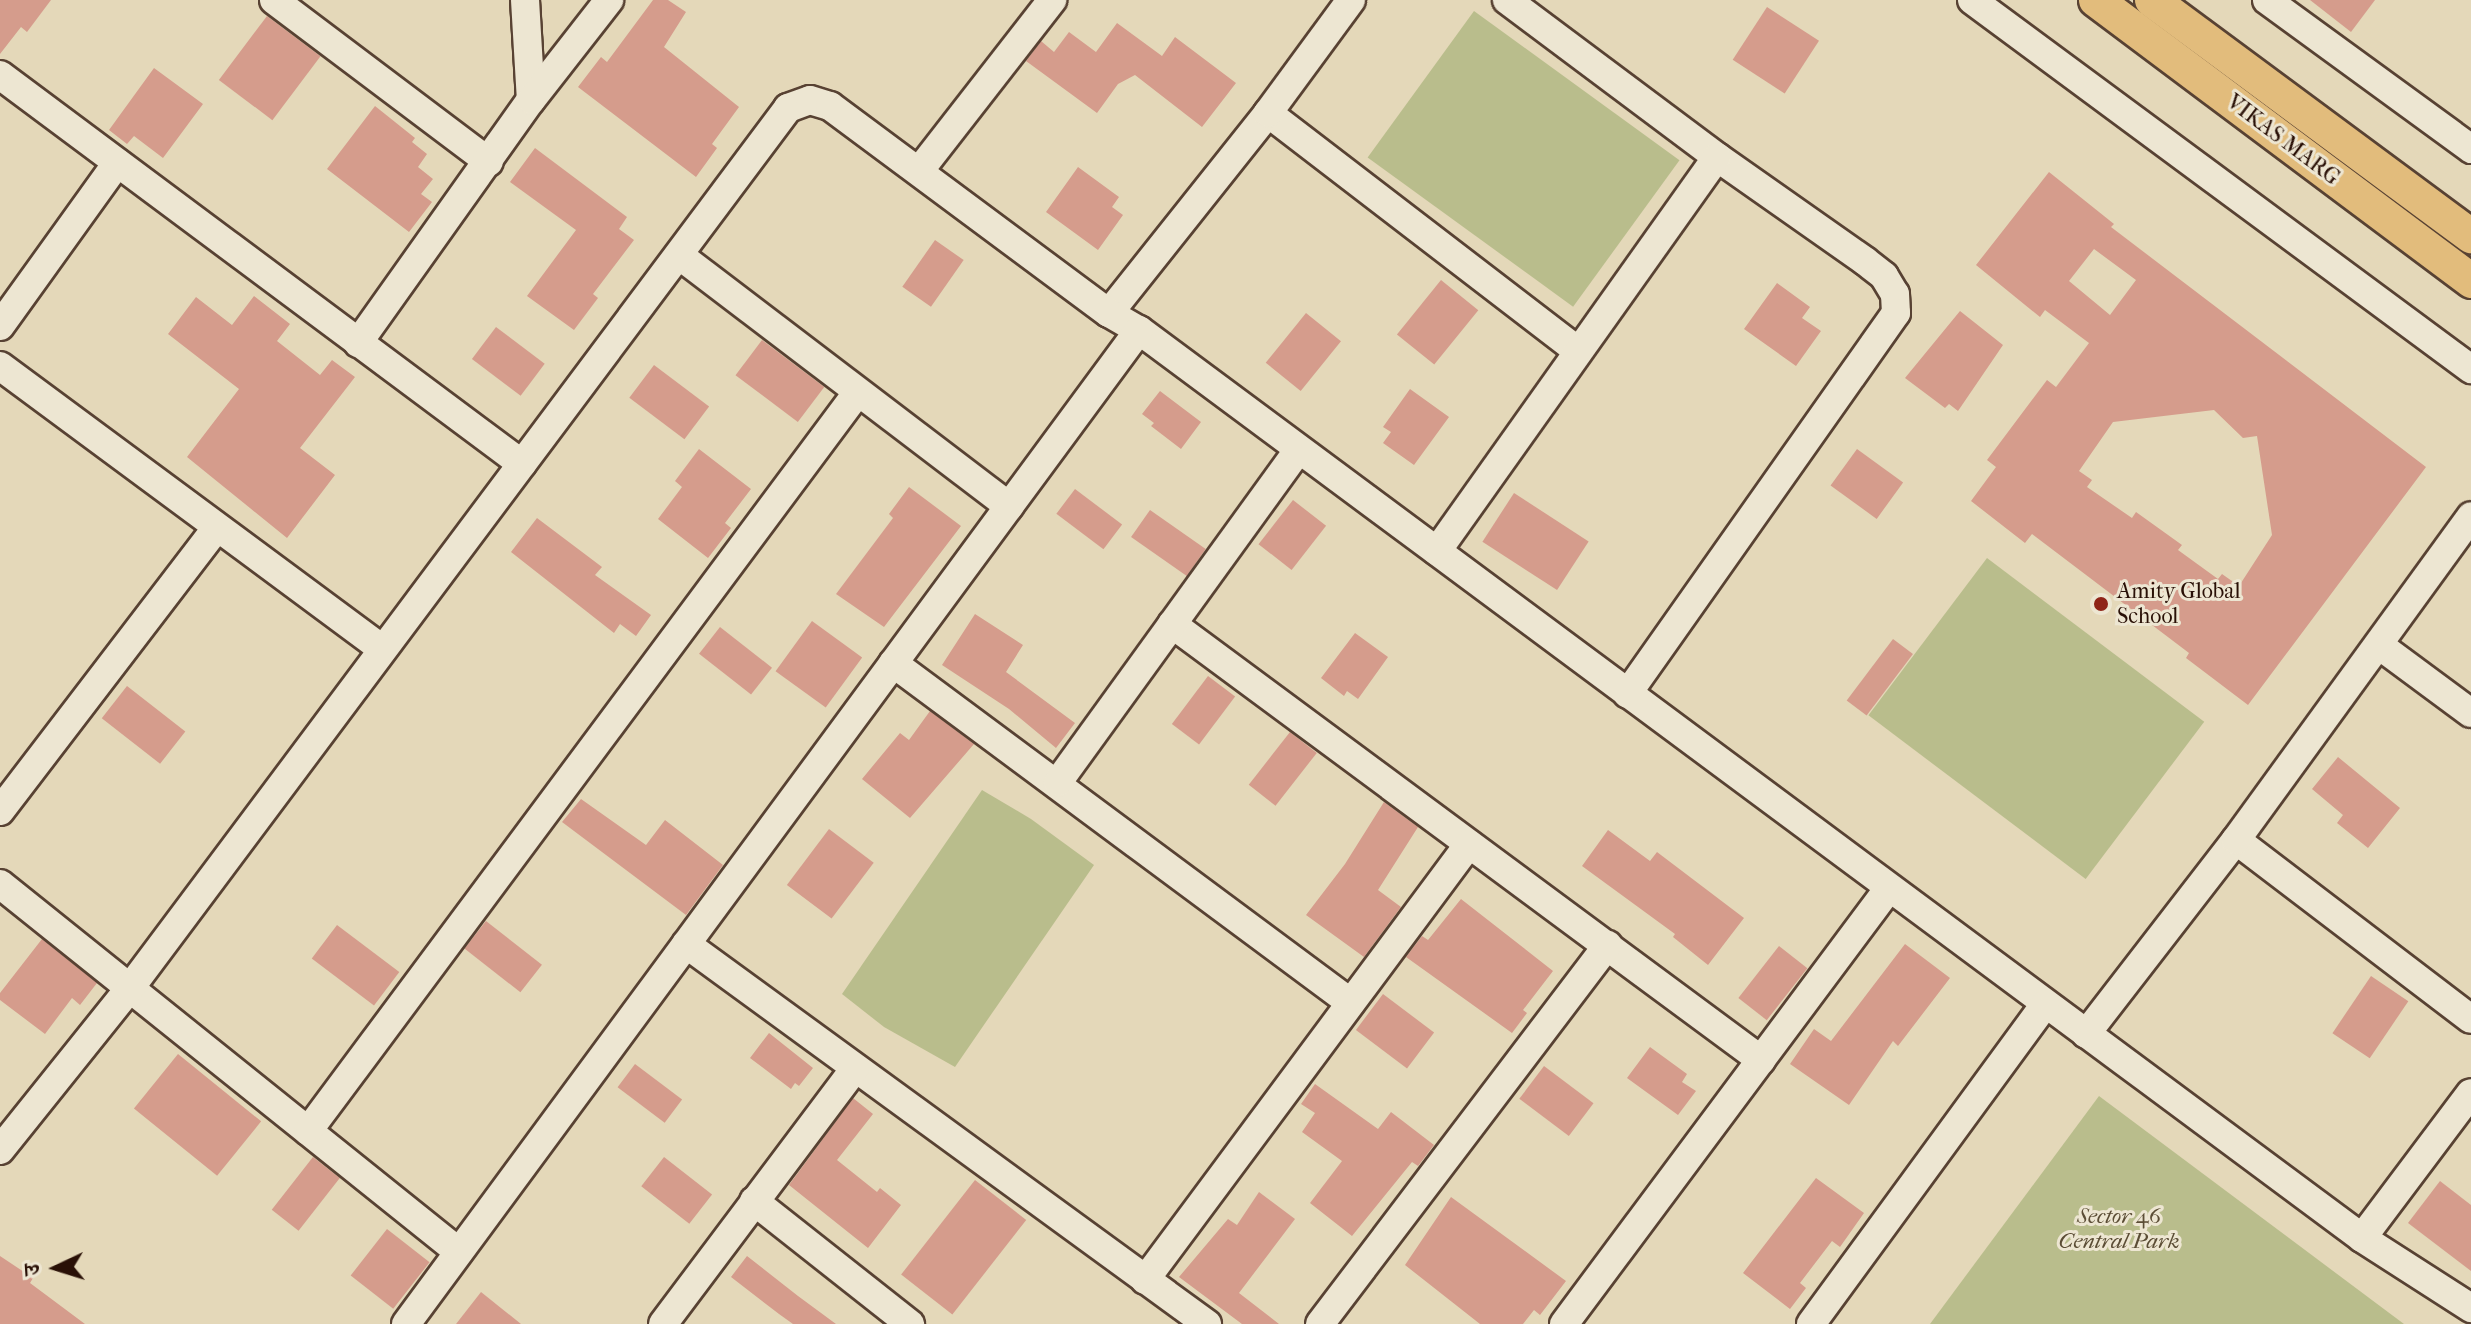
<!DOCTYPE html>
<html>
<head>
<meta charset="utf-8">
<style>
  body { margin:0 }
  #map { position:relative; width:2471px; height:1324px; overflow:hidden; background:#e4d8b9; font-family:"IM FELL French Canon","Noto Serif Devanagari",serif }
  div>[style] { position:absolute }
  .green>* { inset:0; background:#b9bd8c; transform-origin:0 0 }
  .building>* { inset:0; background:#d59c8c; transform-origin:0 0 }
  .roads { filter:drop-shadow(2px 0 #584233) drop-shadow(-2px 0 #584233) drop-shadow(0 2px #584233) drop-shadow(0 -2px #584233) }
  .minor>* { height:28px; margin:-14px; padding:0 14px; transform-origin:14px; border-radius:14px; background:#ede6d2 }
  .major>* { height:34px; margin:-17px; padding:0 17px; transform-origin:17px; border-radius:17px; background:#e2bc7c }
  .dots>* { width:22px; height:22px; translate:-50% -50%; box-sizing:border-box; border:4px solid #ede6d2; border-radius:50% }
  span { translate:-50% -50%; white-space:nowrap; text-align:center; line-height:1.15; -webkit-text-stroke:6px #ede6d2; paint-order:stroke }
  .street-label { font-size:22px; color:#291006 }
  .poi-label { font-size:22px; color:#291006 }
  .left { translate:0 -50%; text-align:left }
  .park-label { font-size:22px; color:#5b4d35; font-style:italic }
  .north { position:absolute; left:16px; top:1228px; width:80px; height:80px; -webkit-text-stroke:6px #ede6d2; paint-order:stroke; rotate:266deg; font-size:22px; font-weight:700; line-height:32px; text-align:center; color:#291006 }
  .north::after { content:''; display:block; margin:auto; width:28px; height:36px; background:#291006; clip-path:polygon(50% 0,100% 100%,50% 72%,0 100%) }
</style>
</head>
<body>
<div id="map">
  <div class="green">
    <div style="left:1474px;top:11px;width:254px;height:181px;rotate:36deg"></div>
    <div style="left:1987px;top:558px;width:272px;height:197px;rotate:37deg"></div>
    <div style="clip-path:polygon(982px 790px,1031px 819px,1094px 865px,955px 1067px,884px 1027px,842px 994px)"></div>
    <div style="clip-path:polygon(2099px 1096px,2404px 1324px,1930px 1324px)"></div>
  </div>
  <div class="building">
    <div style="clip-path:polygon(0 0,51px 0,27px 32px,21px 27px,0 54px)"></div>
    <div style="clip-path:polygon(653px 0,668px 0,686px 12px,664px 47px,739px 107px,712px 144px,717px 148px,696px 177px,578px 87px,601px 57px,607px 62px)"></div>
    <div style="clip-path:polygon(2310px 0,2375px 0,2351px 32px)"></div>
    <div style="left:1767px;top:7px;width:62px;height:63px;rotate:33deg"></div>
    <div style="left:267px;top:16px;width:67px;height:80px;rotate:37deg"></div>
    <div style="clip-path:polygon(1117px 23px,1162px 56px,1175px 37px,1236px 83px,1202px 127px,1135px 75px,1118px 84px,1097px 113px,1026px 61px,1041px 41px,1054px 52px,1069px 32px,1096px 52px)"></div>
    <div style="clip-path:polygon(154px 68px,203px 104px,163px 158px,134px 136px,127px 144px,109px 130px)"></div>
    <div style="clip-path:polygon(375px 106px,415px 138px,412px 142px,427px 154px,418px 167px,433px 179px,421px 194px,432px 202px,409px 232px,327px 169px)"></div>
    <div style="clip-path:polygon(535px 148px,627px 217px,619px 229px,634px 240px,593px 294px,598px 298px,574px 330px,527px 296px,576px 230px,510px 182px)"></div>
    <div style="clip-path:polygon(1078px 167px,1119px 197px,1112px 207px,1123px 215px,1098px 250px,1046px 212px)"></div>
    <div style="clip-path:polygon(evenodd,2049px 172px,2114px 224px,2111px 227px,2426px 467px,2248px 705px,2186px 658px,2189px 653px,2032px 534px,2025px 543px,1971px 501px,1996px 467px,1987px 460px,2047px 380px,2056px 387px,2089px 343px,2045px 310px,2040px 317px,1976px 265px,2049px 172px,2094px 249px,2136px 280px,2110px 315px,2069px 281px,2094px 249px,2049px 172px,2214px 410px,2243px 438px,2257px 436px,2272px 535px,2239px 586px,2222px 574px,2218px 579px,2178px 550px,2182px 545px,2136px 512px,2132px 518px,2087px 487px,2092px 480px,2079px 471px,2113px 422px,2214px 410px)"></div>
    <div style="left:935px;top:240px;width:35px;height:57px;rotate:35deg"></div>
    <div style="left:1441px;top:280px;width:48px;height:70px;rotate:39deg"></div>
    <div style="clip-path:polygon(1777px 283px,1810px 307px,1802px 318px,1821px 331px,1796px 366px,1744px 329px)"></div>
    <div style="clip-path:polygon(254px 296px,290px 324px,277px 341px,320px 375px,332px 360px,355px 377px,300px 448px,335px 475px,287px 538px,187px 457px,239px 389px,168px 334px,196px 297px,232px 325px)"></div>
    <div style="clip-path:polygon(1960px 311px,2003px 345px,1958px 411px,1949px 404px,1945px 408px,1905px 378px)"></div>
    <div style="left:1306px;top:313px;width:45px;height:64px;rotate:39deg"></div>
    <div style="left:496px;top:327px;width:61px;height:40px;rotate:37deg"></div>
    <div style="left:762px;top:340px;width:78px;height:44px;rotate:37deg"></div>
    <div style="left:654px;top:365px;width:69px;height:41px;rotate:37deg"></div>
    <div style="clip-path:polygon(1410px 389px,1449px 417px,1414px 465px,1383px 443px,1391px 432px,1383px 427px)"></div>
    <div style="clip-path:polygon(1160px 391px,1201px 422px,1181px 449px,1151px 426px,1154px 423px,1142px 414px)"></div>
    <div style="clip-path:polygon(699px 449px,751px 489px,725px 523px,731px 528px,708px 558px,658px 519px,682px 487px,675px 481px)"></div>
    <div style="left:1857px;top:449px;width:57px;height:45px;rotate:36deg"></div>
    <div style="clip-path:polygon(909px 487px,961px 526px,884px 627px,836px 594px,893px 518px,889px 514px)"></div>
    <div style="left:1075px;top:489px;width:59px;height:31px;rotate:37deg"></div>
    <div style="left:1514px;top:493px;width:89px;height:58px;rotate:33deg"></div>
    <div style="left:1293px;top:500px;width:42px;height:56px;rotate:38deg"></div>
    <div style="left:1150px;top:510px;width:68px;height:33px;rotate:35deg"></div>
    <div style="clip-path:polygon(537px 518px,602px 567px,595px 575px,651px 615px,636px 636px,620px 624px,614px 633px,511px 552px)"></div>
    <div style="clip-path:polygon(975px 614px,1023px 645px,1006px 672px,1075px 723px,1056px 748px,1009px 709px,942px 665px)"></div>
    <div style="left:812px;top:621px;width:62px;height:62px;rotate:36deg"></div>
    <div style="left:720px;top:627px;width:66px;height:34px;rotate:38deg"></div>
    <div style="clip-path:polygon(1355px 633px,1388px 657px,1358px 699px,1347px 691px,1344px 696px,1321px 678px)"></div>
    <div style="left:1893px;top:639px;width:25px;height:77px;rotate:37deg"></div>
    <div style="left:1208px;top:676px;width:34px;height:60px;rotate:37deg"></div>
    <div style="left:127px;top:686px;width:74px;height:41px;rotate:38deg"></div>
    <div style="clip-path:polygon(930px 711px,974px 744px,910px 818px,862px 779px,900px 733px,909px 740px)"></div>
    <div style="left:1290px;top:732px;width:34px;height:67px;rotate:38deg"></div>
    <div style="clip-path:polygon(2338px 757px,2400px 808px,2368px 848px,2337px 823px,2343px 815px,2312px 789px)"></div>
    <div style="clip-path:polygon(581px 799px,646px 845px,665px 820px,723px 865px,686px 915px,562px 822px)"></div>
    <div style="clip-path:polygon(1384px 802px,1418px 827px,1378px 890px,1401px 907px,1364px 957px,1306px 915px,1345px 864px)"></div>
    <div style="left:829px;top:829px;width:56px;height:70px;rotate:37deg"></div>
    <div style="clip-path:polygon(1608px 830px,1650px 861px,1657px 852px,1744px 918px,1708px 965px,1673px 937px,1675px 934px,1582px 866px)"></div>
    <div style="clip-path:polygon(1461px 899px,1553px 971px,1523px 1010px,1527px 1013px,1512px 1033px,1406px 957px,1422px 936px,1428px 940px)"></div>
    <div style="left:486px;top:921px;width:71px;height:35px;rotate:38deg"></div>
    <div style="left:337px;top:925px;width:78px;height:42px;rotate:37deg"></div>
    <div style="clip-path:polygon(42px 939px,97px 983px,80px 1005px,72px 998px,45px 1034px,0 1000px,0 993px)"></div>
    <div style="clip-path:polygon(1905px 944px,1950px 978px,1898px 1046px,1893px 1041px,1849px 1105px,1790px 1064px,1814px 1029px,1831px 1041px)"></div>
    <div style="left:1779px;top:946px;width:36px;height:66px;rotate:38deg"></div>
    <div style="left:2371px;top:976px;width:45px;height:69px;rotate:34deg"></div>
    <div style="left:1383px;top:994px;width:64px;height:45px;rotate:37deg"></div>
    <div style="clip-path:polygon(769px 1033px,813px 1068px,799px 1086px,795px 1083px,791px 1089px,750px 1058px)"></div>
    <div style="clip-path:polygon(1650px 1047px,1687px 1074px,1682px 1082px,1696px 1091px,1678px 1115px,1627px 1078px)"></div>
    <div style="left:178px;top:1054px;width:107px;height:70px;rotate:39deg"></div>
    <div style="left:635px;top:1064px;width:59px;height:29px;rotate:37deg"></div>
    <div style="left:1544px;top:1066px;width:62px;height:41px;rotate:37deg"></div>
    <div style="clip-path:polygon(1315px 1084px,1378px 1129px,1391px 1112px,1434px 1145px,1418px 1166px,1412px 1162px,1352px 1236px,1310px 1203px,1342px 1161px,1302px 1132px,1315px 1113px,1301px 1104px)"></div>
    <div style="clip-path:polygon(853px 1098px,873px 1114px,837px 1160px,877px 1192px,880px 1188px,901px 1205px,868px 1248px,789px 1185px)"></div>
    <div style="left:313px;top:1157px;width:34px;height:67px;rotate:38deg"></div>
    <div style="left:664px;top:1157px;width:61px;height:37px;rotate:38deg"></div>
    <div style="clip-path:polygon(1816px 1178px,1864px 1213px,1840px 1247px,1832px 1241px,1800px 1283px,1806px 1288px,1790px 1309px,1743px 1273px)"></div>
    <div style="left:975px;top:1180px;width:65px;height:120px;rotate:38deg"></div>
    <div style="clip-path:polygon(2440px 1181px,2471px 1205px,2471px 1271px,2408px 1223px)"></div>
    <div style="clip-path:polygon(1259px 1192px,1295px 1219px,1239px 1293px,1279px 1324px,1242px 1324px,1179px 1277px,1228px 1219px,1237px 1225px)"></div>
    <div style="clip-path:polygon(1451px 1197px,1566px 1281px,1540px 1315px,1534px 1310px,1523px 1324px,1480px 1324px,1405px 1265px)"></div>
    <div style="left:387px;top:1229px;width:54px;height:59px;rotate:38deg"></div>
    <div style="clip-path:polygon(0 1256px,33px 1278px,30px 1283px,85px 1324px,0 1324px)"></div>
    <div style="clip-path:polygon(747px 1256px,798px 1296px,836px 1324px,793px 1324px,779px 1314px,731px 1277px)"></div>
    <div style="clip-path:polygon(481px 1292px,521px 1324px,456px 1324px)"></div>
  </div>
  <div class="roads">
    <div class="minor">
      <div style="left:274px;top:0;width:269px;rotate:37deg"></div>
      <div style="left:525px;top:0;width:100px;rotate:86.6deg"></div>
      <div style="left:1507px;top:0;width:262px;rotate:36.8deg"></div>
      <div style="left:1717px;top:157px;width:181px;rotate:35.1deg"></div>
      <div style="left:1865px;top:261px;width:24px;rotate:38deg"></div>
      <div style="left:1884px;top:276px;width:21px;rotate:59deg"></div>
      <div style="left:1895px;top:294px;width:19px;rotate:87deg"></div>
      <div style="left:1896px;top:313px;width:466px;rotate:125.2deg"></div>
      <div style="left:1972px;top:0;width:621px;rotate:36.48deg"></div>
      <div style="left:2267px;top:0;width:253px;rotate:36.1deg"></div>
      <div style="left:0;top:75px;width:651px;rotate:36.69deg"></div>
      <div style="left:1268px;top:113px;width:391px;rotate:37.5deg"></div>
      <div style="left:919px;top:171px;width:217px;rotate:-52.1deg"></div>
      <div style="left:679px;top:255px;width:415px;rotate:37.3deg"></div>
      <div style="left:1109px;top:313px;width:256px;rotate:-51.5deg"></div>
      <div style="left:1268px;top:113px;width:140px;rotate:-53.7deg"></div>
      <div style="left:0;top:326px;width:201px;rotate:-54.3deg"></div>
      <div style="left:358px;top:343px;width:298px;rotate:-54.6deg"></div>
      <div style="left:531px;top:100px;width:127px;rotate:-52deg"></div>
      <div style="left:0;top:366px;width:476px;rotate:36.5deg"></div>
      <div style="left:1437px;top:551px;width:483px;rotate:-54.6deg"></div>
      <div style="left:1172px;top:624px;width:733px;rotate:36.51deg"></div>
      <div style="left:2379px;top:645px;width:114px;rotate:36.5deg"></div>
      <div style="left:893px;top:663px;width:570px;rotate:36.59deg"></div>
      <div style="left:1058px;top:782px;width:409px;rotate:-54.1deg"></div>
      <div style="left:0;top:811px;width:356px;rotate:-52.6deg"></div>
      <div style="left:2236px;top:840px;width:295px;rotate:37.3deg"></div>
      <div style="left:0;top:884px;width:588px;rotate:38.72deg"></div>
      <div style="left:686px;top:944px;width:645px;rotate:36.11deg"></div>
      <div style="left:2086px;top:1034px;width:245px;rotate:-52.3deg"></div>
      <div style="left:2236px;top:840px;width:400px;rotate:-54deg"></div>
      <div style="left:308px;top:1131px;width:920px;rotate:-53.35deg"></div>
      <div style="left:0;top:1150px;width:208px;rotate:-51.3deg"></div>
      <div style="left:130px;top:988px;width:1099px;rotate:-53.21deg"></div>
      <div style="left:788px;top:108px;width:23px;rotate:-20deg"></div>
      <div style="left:810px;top:100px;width:21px;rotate:17deg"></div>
      <div style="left:830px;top:106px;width:347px;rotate:36.6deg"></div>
      <div style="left:1109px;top:313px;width:34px;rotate:30deg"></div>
      <div style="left:1139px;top:330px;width:1523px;rotate:36.59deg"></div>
      <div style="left:2362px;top:1238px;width:130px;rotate:32.7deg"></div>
      <div style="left:754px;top:1201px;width:199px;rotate:38.3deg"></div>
      <div style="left:2362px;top:1238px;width:181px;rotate:-53.1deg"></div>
      <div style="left:1145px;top:1280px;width:543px;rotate:-53.38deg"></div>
      <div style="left:406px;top:1324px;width:1235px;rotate:-53.59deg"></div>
      <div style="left:663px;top:1324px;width:320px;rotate:-53.1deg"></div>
      <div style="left:1320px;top:1324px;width:476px;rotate:-52.8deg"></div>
      <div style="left:1564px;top:1324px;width:544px;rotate:-53.3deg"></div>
      <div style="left:1811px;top:1324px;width:396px;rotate:-53.8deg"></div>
    </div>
    <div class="major">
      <div style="left:2096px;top:0;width:469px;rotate:36.8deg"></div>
      <div style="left:2152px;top:0;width:397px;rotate:36.5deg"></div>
    </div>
  </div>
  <div class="dots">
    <div style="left:2101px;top:604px;background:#8f2418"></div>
  </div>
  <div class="street-label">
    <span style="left:2283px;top:140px;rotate:37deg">VIKAS MARG</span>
  </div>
  <div class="poi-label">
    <span class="left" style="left:2117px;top:604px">Amity Global<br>School</span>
  </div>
  <div class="park-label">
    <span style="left:2119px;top:1229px">Sector 46<br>Central Park</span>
  </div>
  <div class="north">उ</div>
</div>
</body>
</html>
